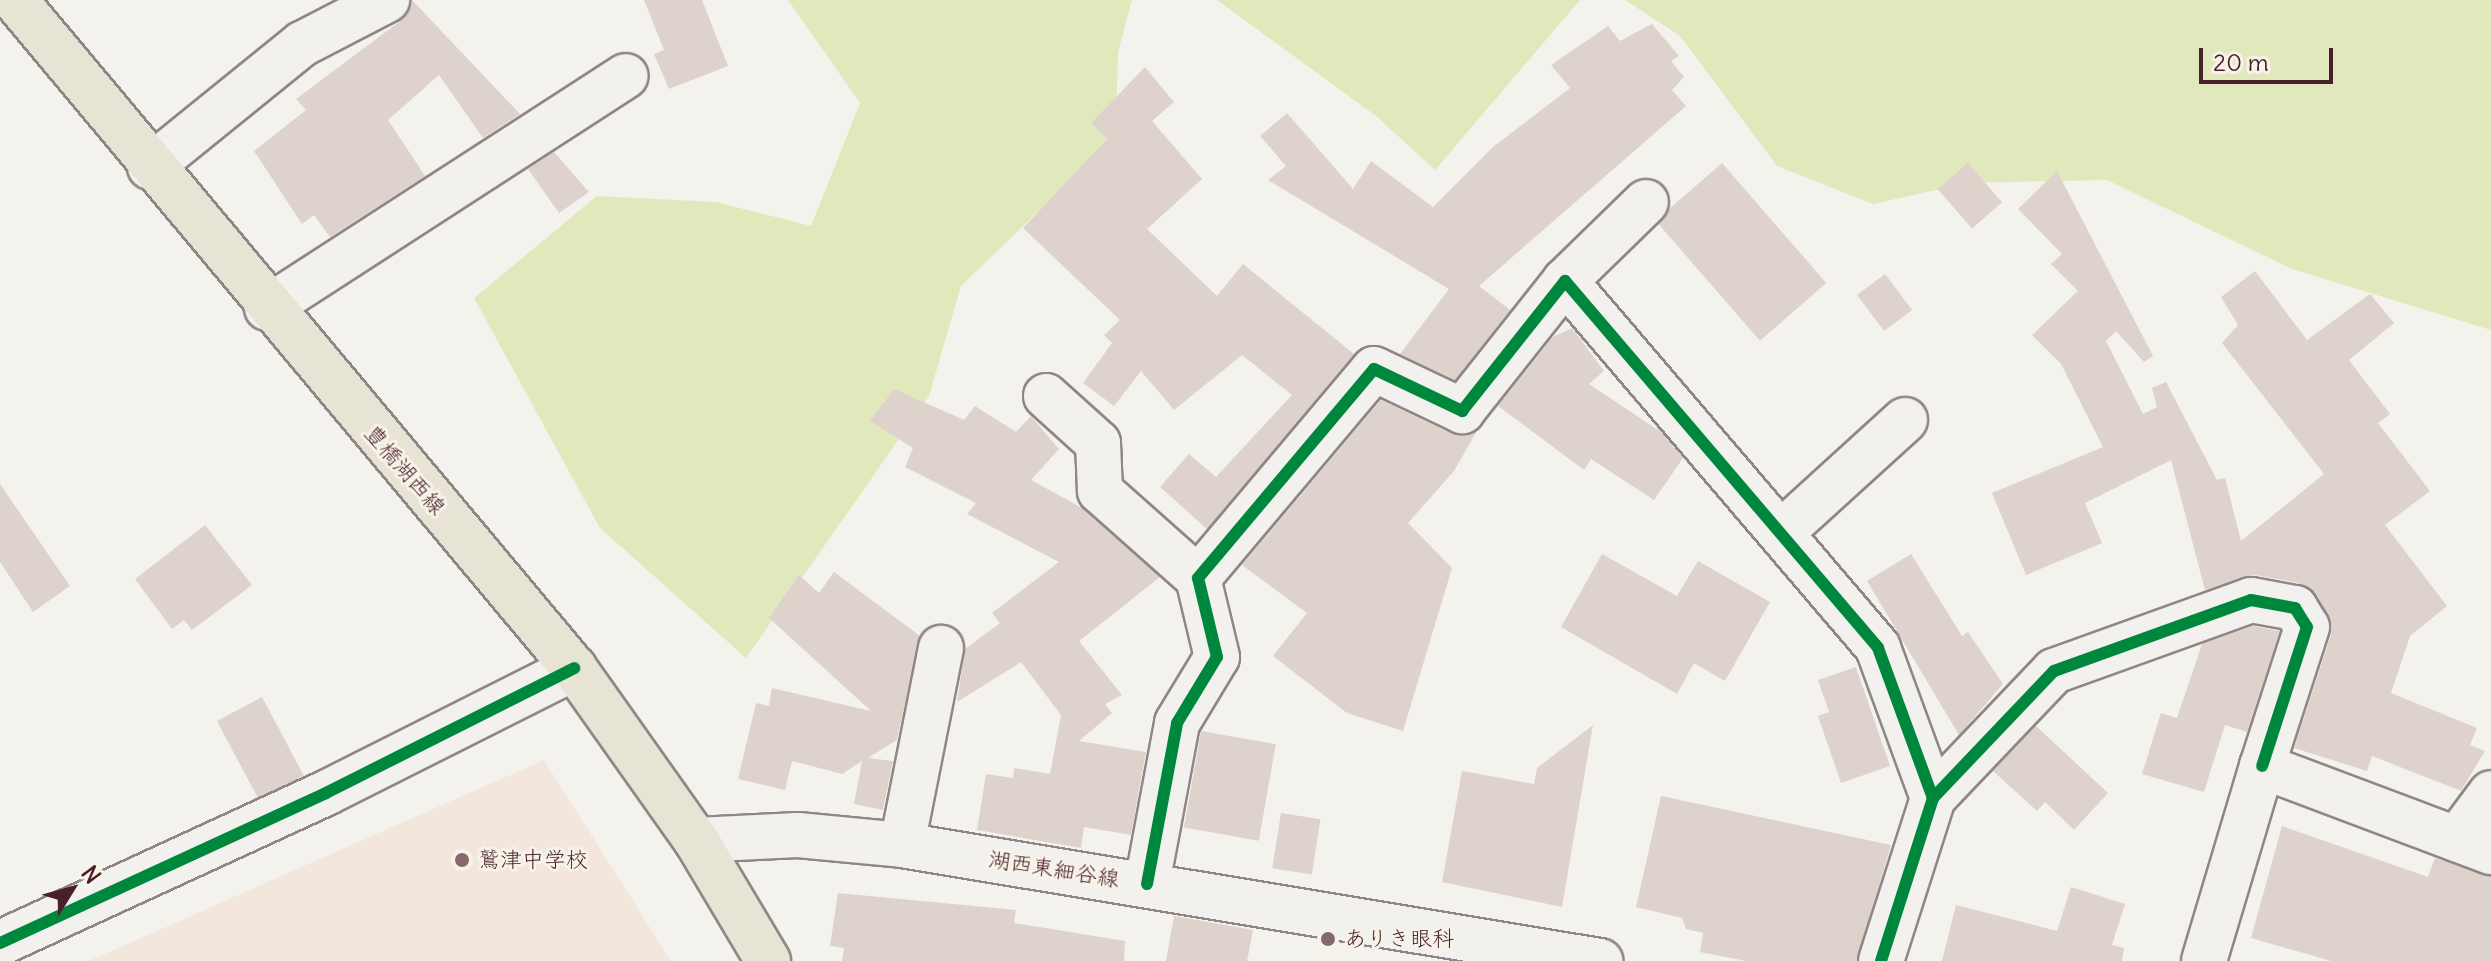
<!DOCTYPE html>
<html>
<head>
<meta charset="utf-8">
<style>
  body { margin:0 }
  #map { position:relative; width:2491px; height:961px; overflow:hidden; background:#f4f2ec; font-family:Delius,"Klee One",sans-serif }
  div>[style] { position:absolute }
  .built>* { inset:0; background:#f2e6dd }
  .green>* { inset:0; background:#e1e9bc }
  .building>* { inset:0; background:#ded2cd; transform-origin:0 0 }
  .roads { filter:drop-shadow(2px 0 #8f8685) drop-shadow(-2px 0 #8f8685) drop-shadow(0 2px #8f8685) drop-shadow(0 -2px #8f8685) }
  .street>* { height:44px; margin:-22px; padding:0 22px; transform-origin:22px; border-radius:22px; background:#f2f1ed }
  .secondary>* { height:44px; margin:-22px; padding:0 22px; transform-origin:22px; border-radius:22px; background:#f2f1ed }
  .primary>* { height:44px; margin:-22px; padding:0 22px; transform-origin:22px; border-radius:22px; background:#e8e4d5 }
  .cycleway>* { height:12px; margin:-6px; padding:0 6px; transform-origin:6px; border-radius:6px; background:#00873e }
  .dots>* { width:22px; height:22px; translate:-50% -50%; box-sizing:border-box; border:4px solid #f7f3e8; border-radius:50% }
  span { translate:-50% -50%; white-space:nowrap; text-align:center; line-height:1.15; -webkit-text-stroke:6px #f7f3e8; paint-order:stroke }
  .street-label { font-size:22px; color:#4a1f2b }
  .poi-label { font-size:22px; color:#4a1f2b }
  .left { translate:0 -50%; text-align:left }
  .north { position:absolute; left:32px; top:849px; width:80px; height:80px; -webkit-text-stroke:6px #f7f3e8; paint-order:stroke; rotate:53deg; font-size:22px; font-weight:700; line-height:32px; text-align:center; color:#4a1f2b }
  .north::after { content:''; display:block; margin:auto; width:28px; height:36px; background:#4a1f2b; clip-path:polygon(50% 0,100% 100%,50% 72%,0 100%) }
  .scale { position:absolute; left:2199px; top:48px; width:134px; height:36px; box-sizing:border-box; border:4px solid #4a1f2b; border-top:0; padding-left:10px; font-size:24px; line-height:28px; white-space:nowrap; color:#4a1f2b; -webkit-text-stroke:6px #f7f3e8; paint-order:stroke }
</style>
</head>
<body>
<div id="map">
  <div class="built">
    <div style="clip-path:polygon(544px 760px,671px 961px,89px 961px)"></div>
  </div>
  <div class="green">
    <div style="clip-path:polygon(788px 0,1132px 0,1118px 52px,1115px 150px,1049px 201px,961px 286px,929px 396px,746px 658px,600px 528px,474px 298px,597px 196px,716px 202px,811px 226px,860px 103px)"></div>
    <div style="clip-path:polygon(1217px 0,1580px 0,1435px 170px,1376px 116px)"></div>
    <div style="clip-path:polygon(1625px 0,2491px 0,2491px 330px,2292px 269px,2107px 180px,1967px 183px,1873px 204px,1777px 166px,1680px 36px)"></div>
  </div>
  <div class="building">
    <div style="clip-path:polygon(412px 0,520px 114px,483px 138px,439px 75px,388px 120px,425px 176px,330px 237px,314px 215px,302px 224px,254px 151px,306px 110px,296px 99px,399px 22px)"></div>
    <div style="clip-path:polygon(644px 0,702px 0,728px 66px,669px 89px,654px 54px,664px 50px)"></div>
    <div style="clip-path:polygon(1652px 24px,1679px 56px,1671px 61px,1684px 77px,1672px 90px,1686px 106px,1479px 286px,1510px 310px,1455px 380px,1400px 354px,1449px 289px,1268px 180px,1286px 166px,1260px 136px,1287px 113px,1353px 189px,1371px 161px,1433px 207px,1493px 147px,1570px 88px,1551px 65px,1608px 26px,1620px 41px)"></div>
    <div style="clip-path:polygon(1145px 67px,1174px 102px,1152px 121px,1202px 179px,1147px 229px,1217px 296px,1243px 264px,1354px 354px,1207px 529px,1160px 487px,1189px 454px,1216px 477px,1292px 395px,1242px 355px,1174px 410px,1141px 371px,1114px 406px,1083px 383px,1112px 343px,1104px 335px,1120px 320px,1023px 228px,1107px 139px,1091px 123px)"></div>
    <div style="clip-path:polygon(554px 152px,589px 192px,559px 213px,528px 169px)"></div>
    <div style="left:1722px;top:163px;width:159px;height:88px;rotate:49deg"></div>
    <div style="left:1968px;top:163px;width:52px;height:40px;rotate:49deg"></div>
    <div style="clip-path:polygon(2057px 171px,2153px 356px,2144px 362px,2116px 331px,2106px 341px,2143px 414px,2157px 407px,2152px 388px,2166px 382px,2217px 480px,2225px 478px,2241px 541px,2324px 474px,2222px 343px,2238px 325px,2221px 297px,2255px 271px,2307px 340px,2370px 294px,2394px 323px,2349px 360px,2390px 414px,2378px 423px,2430px 491px,2385px 525px,2447px 606px,2410px 636px,2391px 693px,2477px 728px,2470px 745px,2485px 751px,2461px 791px,2372px 756px,2367px 771px,2294px 748px,2331px 635px,2328px 614px,2299px 583px,2255px 575px,2205px 590px,2171px 460px,2085px 503px,2102px 543px,2026px 575px,1992px 493px,2103px 447px,2061px 364px,2032px 335px,2078px 291px,2051px 264px,2062px 254px,2018px 209px)"></div>
    <div style="left:1885px;top:274px;width:45px;height:35px;rotate:53deg"></div>
    <div style="clip-path:polygon(1572px 328px,1604px 371px,1589px 384px,1661px 432px,1683px 458px,1654px 500px,1591px 459px,1584px 470px,1498px 406px,1553px 337px)"></div>
    <div style="clip-path:polygon(894px 389px,964px 420px,975px 406px,1016px 432px,1031px 416px,1059px 449px,1031px 480px,1082px 508px,1160px 577px,1079px 641px,1122px 695px,1105px 704px,1112px 713px,1079px 741px,1146px 752px,1131px 835px,1084px 827px,1081px 848px,977px 830px,986px 774px,1013px 778px,1014px 768px,1050px 774px,1061px 715px,1021px 662px,957px 702px,965px 649px,1000px 623px,992px 613px,1059px 562px,967px 514px,976px 503px,905px 467px,913px 448px,870px 421px)"></div>
    <div style="clip-path:polygon(1381px 400px,1452px 434px,1478px 429px,1454px 471px,1408px 523px,1452px 568px,1403px 731px,1347px 713px,1273px 656px,1307px 613px,1242px 565px)"></div>
    <div style="clip-path:polygon(0 484px,70px 586px,33px 612px,0 562px)"></div>
    <div style="clip-path:polygon(205px 525px,252px 585px,192px 630px,184px 620px,172px 629px,135px 579px)"></div>
    <div style="clip-path:polygon(1602px 554px,1677px 596px,1698px 561px,1770px 602px,1725px 681px,1694px 663px,1677px 694px,1561px 627px)"></div>
    <div style="clip-path:polygon(1911px 554px,1962px 636px,1968px 632px,2003px 684px,1959px 735px,1867px 581px)"></div>
    <div style="clip-path:polygon(834px 572px,920px 636px,897px 740px,868px 758px,893px 761px,883px 810px,854px 804px,862px 761px,842px 774px,792px 761px,785px 790px,738px 779px,756px 703px,769px 706px,772px 688px,871px 711px,769px 618px,799px 575px,819px 593px)"></div>
    <div style="clip-path:polygon(2253px 626px,2280px 631px,2247px 732px,2225px 725px,2204px 792px,2142px 774px,2161px 713px,2177px 718px,2202px 644px)"></div>
    <div style="clip-path:polygon(1856px 667px,1890px 766px,1841px 783px,1818px 716px,1829px 712px,1818px 680px)"></div>
    <div style="left:262px;top:697px;width:89px;height:51px;rotate:62deg"></div>
    <div style="clip-path:polygon(1593px 725px,1562px 907px,1442px 882px,1462px 771px,1534px 784px,1537px 768px)"></div>
    <div style="clip-path:polygon(2036px 726px,2108px 793px,2074px 830px,2045px 802px,2037px 811px,1993px 771px)"></div>
    <div style="left:1201px;top:731px;width:76px;height:98px;rotate:10deg"></div>
    <div style="clip-path:polygon(1661px 796px,1891px 845px,1857px 961px,1746px 961px,1700px 952px,1703px 933px,1686px 929px,1682px 918px,1636px 907px)"></div>
    <div style="left:1281px;top:813px;width:40px;height:56px;rotate:9deg"></div>
    <div style="clip-path:polygon(2282px 826px,2428px 877px,2435px 858px,2491px 876px,2491px 961px,2331px 961px,2251px 938px)"></div>
    <div style="clip-path:polygon(2071px 887px,2125px 904px,2112px 945px,2124px 948px,2122px 961px,1942px 961px,1956px 905px,2057px 931px)"></div>
    <div style="clip-path:polygon(838px 893px,1016px 910px,1014px 923px,1125px 941px,1124px 961px,842px 961px,844px 948px,830px 946px)"></div>
    <div style="clip-path:polygon(1174px 916px,1253px 930px,1247px 961px,1166px 961px)"></div>
  </div>
  <div class="roads">
    <div class="street">
      <div style="left:150px;top:167px;width:196px;rotate:-39deg"></div>
      <div style="left:302px;top:44px;width:96px;rotate:-27.4deg"></div>
      <div style="left:1565px;top:281px;width:113px;rotate:-44.3deg"></div>
      <div style="left:267px;top:308px;width:427px;rotate:-32.9deg"></div>
      <div style="left:1046px;top:396px;width:70px;rotate:42.1deg"></div>
      <div style="left:1098px;top:443px;width:48px;rotate:87.6deg"></div>
      <div style="left:1100px;top:491px;width:131px;rotate:41.6deg"></div>
      <div style="left:1783px;top:531px;width:165px;rotate:-42.3deg"></div>
      <div style="left:2457px;top:839px;width:57px;rotate:-53.5deg"></div>
      <div style="left:902px;top:845px;width:201px;rotate:-78.8deg"></div>
      <div style="left:1147px;top:884px;width:164px;rotate:-79.4deg"></div>
      <div style="left:1177px;top:723px;width:77px;rotate:-58.8deg"></div>
      <div style="left:1217px;top:657px;width:81px;rotate:-103.5deg"></div>
      <div style="left:1198px;top:578px;width:273px;rotate:-49.9deg"></div>
      <div style="left:1374px;top:369px;width:98px;rotate:25.5deg"></div>
      <div style="left:1462px;top:411px;width:166px;rotate:-51.6deg"></div>
      <div style="left:1565px;top:281px;width:482px;rotate:49.5deg"></div>
      <div style="left:1878px;top:648px;width:160px;rotate:69.9deg"></div>
      <div style="left:0;top:943px;width:359px;rotate:-24.7deg"></div>
      <div style="left:326px;top:793px;width:278px;rotate:-26.7deg"></div>
      <div style="left:1881px;top:961px;width:171px;rotate:-72.3deg"></div>
      <div style="left:1933px;top:798px;width:175px;rotate:-46.4deg"></div>
      <div style="left:2054px;top:671px;width:209px;rotate:-19.8deg"></div>
      <div style="left:2251px;top:600px;width:45px;rotate:10.3deg"></div>
      <div style="left:2295px;top:608px;width:22px;rotate:58deg"></div>
      <div style="left:2307px;top:627px;width:146px;rotate:107.9deg"></div>
      <div style="left:2204px;top:961px;width:203px;rotate:-73.4deg"></div>
      <div style="left:2262px;top:766px;width:245px;rotate:20.6deg"></div>
    </div>
    <div class="secondary">
      <div style="left:696px;top:840px;width:102px;rotate:-2.8deg"></div>
      <div style="left:798px;top:835px;width:104px;rotate:5.5deg"></div>
      <div style="left:902px;top:845px;width:708px;rotate:9.44deg"></div>
    </div>
    <div class="primary">
      <div style="left:15px;top:0;width:871px;rotate:50.08deg"></div>
      <div style="left:574px;top:668px;width:211px;rotate:54.7deg"></div>
      <div style="left:696px;top:840px;width:141px;rotate:59.2deg"></div>
    </div>
  </div>
  <div class="cycleway">
    <div style="left:1147px;top:884px;width:164px;rotate:-79.4deg"></div>
    <div style="left:1177px;top:723px;width:77px;rotate:-58.8deg"></div>
    <div style="left:1217px;top:657px;width:81px;rotate:-103.5deg"></div>
    <div style="left:1198px;top:578px;width:273px;rotate:-49.9deg"></div>
    <div style="left:1374px;top:369px;width:98px;rotate:25.5deg"></div>
    <div style="left:1462px;top:411px;width:166px;rotate:-51.6deg"></div>
    <div style="left:1565px;top:281px;width:482px;rotate:49.5deg"></div>
    <div style="left:1878px;top:648px;width:160px;rotate:69.9deg"></div>
    <div style="left:0;top:943px;width:359px;rotate:-24.7deg"></div>
    <div style="left:326px;top:793px;width:278px;rotate:-26.7deg"></div>
    <div style="left:1881px;top:961px;width:171px;rotate:-72.3deg"></div>
    <div style="left:1933px;top:798px;width:175px;rotate:-46.4deg"></div>
    <div style="left:2054px;top:671px;width:209px;rotate:-19.8deg"></div>
    <div style="left:2251px;top:600px;width:45px;rotate:10.3deg"></div>
    <div style="left:2295px;top:608px;width:22px;rotate:58deg"></div>
    <div style="left:2307px;top:627px;width:146px;rotate:107.9deg"></div>
  </div>
  <div class="dots">
    <div style="left:462px;top:860px;background:#86696f"></div>
    <div style="left:1328px;top:939px;background:#86696f"></div>
  </div>
  <div class="street-label">
    <span style="left:405px;top:470px;rotate:49deg">豊橋湖西線</span>
    <span style="left:1054px;top:869px;rotate:9deg">湖西東細谷線</span>
  </div>
  <div class="poi-label">
    <span class="left" style="left:478px;top:860px">鷲津中学校</span>
    <span class="left" style="left:1344px;top:939px">ありき眼科</span>
  </div>
  <div class="north">N</div>
  <div class="scale">20 m</div>
</div>
</body>
</html>
